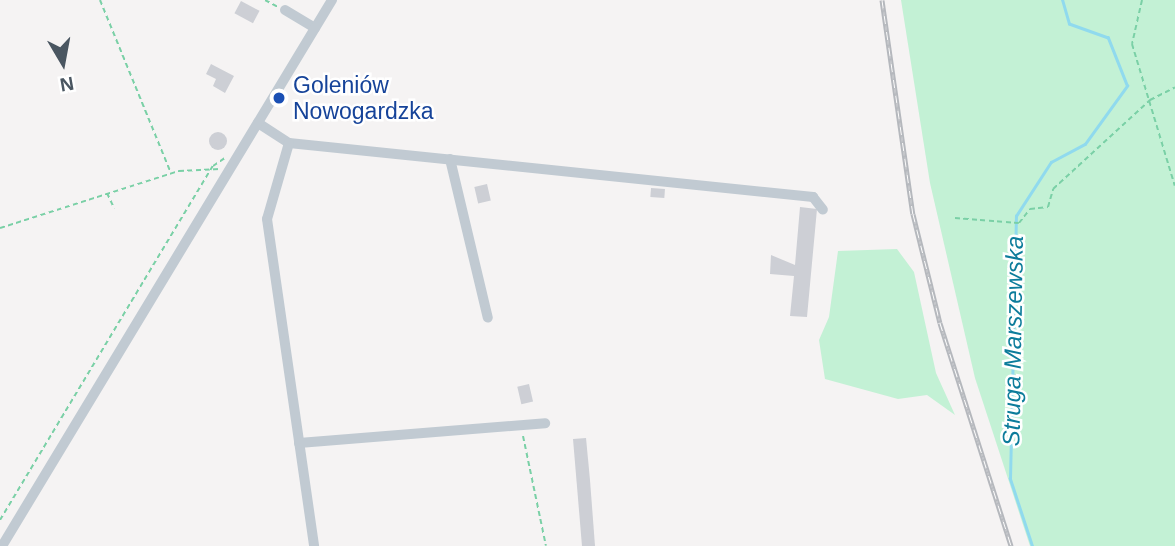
<!DOCTYPE html>
<html>
<head>
<meta charset="utf-8">
<style>
  body { margin:0 }
  #map { position:relative; width:1175px; height:546px; overflow:hidden; background:#f5f3f3; font-family:Arial,sans-serif }
  div>[style] { position:absolute }
  .green>* { inset:0; background:#c3f1d5 }
  .stream>* { height:2.5px; margin:-1.25px; padding:0 1.25px; transform-origin:1.25px; border-radius:1.25px; background:#90daee }
  .building>* { inset:0; background:#cdcfd5; transform-origin:0 0 }
  .round { border-radius:50% }
  .path>* { height:2px; margin-top:-1px; transform-origin:0; background:repeating-linear-gradient(90deg,#7ad0a6 0 5px,transparent 0 8.5px) }
  .minor>* { height:10px; margin:-5px; padding:0 5px; transform-origin:5px; border-radius:5px; background:#c1cad2 }
  .rail>* { height:5px; margin-top:-2.5px; transform-origin:0; background:repeating-linear-gradient(90deg,#fff 0 8px,#b5b8bd 0 16px); box-sizing:border-box; border-block:2px solid #b5b8bd }
  .dots>* { width:19px; height:19px; translate:-50% -50%; box-sizing:border-box; border:4px solid #fff; border-radius:50% }
  span { translate:-50% -50%; white-space:nowrap; text-align:center; line-height:1.15; -webkit-text-stroke:5px #fff; paint-order:stroke }
  .transit-label { font-size:23px; color:#164399 }
  .left { translate:0 -50%; text-align:left }
  .water-label { font-size:24px; color:#0c7c9b; font-style:italic }
  .north { position:absolute; left:28px; top:28px; width:70px; height:70px; -webkit-text-stroke:5px #fff; paint-order:stroke; rotate:170deg; font-size:19px; font-weight:700; line-height:28px; text-align:center; color:#4a5661 }
  .north::after { content:''; display:block; margin:auto; width:24px; height:32px; background:#4a5661; clip-path:polygon(50% 0,100% 100%,50% 72%,0 100%) }
</style>
</head>
<body>
<div id="map">
  <div class="green">
    <div style="clip-path:polygon(901px 0,1175px 0,1175px 546px,1030px 546px,975px 378px,930px 183px)"></div>
    <div style="clip-path:polygon(897px 249px,914px 272px,936px 373px,955px 415px,927px 395px,898px 399px,825px 379px,819px 340px,829px 317px,838px 251px)"></div>
  </div>
  <div class="stream">
    <div style="left:1032px;top:546px;width:71px;rotate:-108.2deg"></div>
    <div style="left:1010px;top:479px;width:263px;rotate:-88.7deg"></div>
    <div style="left:1016px;top:216px;width:64px;rotate:-57.1deg"></div>
    <div style="left:1051px;top:162px;width:38px;rotate:-28deg"></div>
    <div style="left:1085px;top:144px;width:72px;rotate:-54.1deg"></div>
    <div style="left:1127px;top:86px;width:52px;rotate:-111.6deg"></div>
    <div style="left:1108px;top:38px;width:41px;rotate:-160.3deg"></div>
    <div style="left:1069px;top:24px;width:25px;rotate:-106deg"></div>
  </div>
  <div class="building">
    <div style="left:241px;top:1px;width:21px;height:14px;rotate:28deg"></div>
    <div style="clip-path:polygon(211px 64px,234px 76px,225px 93px,213px 86px,216px 79px,206px 74px)"></div>
    <div class="round" style="left:209px;top:132px;width:18px;height:18px"></div>
    <div style="left:487px;top:184px;width:17px;height:13px;rotate:77deg"></div>
    <div style="left:651px;top:188px;width:14px;height:9px;rotate:4deg"></div>
    <div style="clip-path:polygon(800px 207px,817px 209px,807px 317px,790px 316px,794px 276px,770px 274px,771px 255px,795px 265px)"></div>
    <div style="left:529px;top:384px;width:18px;height:12px;rotate:77deg"></div>
    <div style="clip-path:polygon(586px 438px,590px 480px,595px 546px,582px 546px,573px 439px)"></div>
  </div>
  <div class="path">
    <div style="left:100px;top:0;width:187px;rotate:67.7deg"></div>
    <div style="left:265px;top:0;width:15px;rotate:28deg"></div>
    <div style="left:1142px;top:0;width:45px;rotate:102.8deg"></div>
    <div style="left:1132px;top:44px;width:148px;rotate:73.2deg"></div>
    <div style="left:107px;top:193px;width:17px;rotate:65deg"></div>
    <div style="left:955px;top:218px;width:64px;rotate:4.5deg"></div>
    <div style="left:1019px;top:223px;width:18px;rotate:-52deg"></div>
    <div style="left:1030px;top:209px;width:18px;rotate:-6deg"></div>
    <div style="left:1048px;top:207px;width:19px;rotate:-74deg"></div>
    <div style="left:1053px;top:189px;width:132px;rotate:-42.5deg"></div>
    <div style="left:1150px;top:100px;width:28px;rotate:-27deg"></div>
    <div style="left:0;top:228px;width:188px;rotate:-17.7deg"></div>
    <div style="left:179px;top:171px;width:41px;rotate:-2.8deg"></div>
    <div style="left:523px;top:436px;width:112px;rotate:78.2deg"></div>
    <div style="left:0;top:520px;width:413px;rotate:-59deg"></div>
    <div style="left:213px;top:166px;width:14px;rotate:-34deg"></div>
  </div>
  <div class="minor">
    <div style="left:285px;top:10px;width:35px;rotate:31deg"></div>
    <div style="left:258px;top:123px;width:37px;rotate:33deg"></div>
    <div style="left:289px;top:143px;width:527px;rotate:5.88deg"></div>
    <div style="left:813px;top:197px;width:16px;rotate:52deg"></div>
    <div style="left:289px;top:143px;width:79px;rotate:106.1deg"></div>
    <div style="left:267px;top:219px;width:330px;rotate:81.8deg"></div>
    <div style="left:450px;top:159px;width:163px;rotate:76.6deg"></div>
    <div style="left:299px;top:443px;width:247px;rotate:-4.6deg"></div>
    <div style="left:2px;top:546px;width:638px;rotate:-58.85deg"></div>
  </div>
  <div class="rail">
    <div style="left:882px;top:0;width:216px;rotate:81.8deg"></div>
    <div style="left:913px;top:214px;width:112px;rotate:76.1deg"></div>
    <div style="left:940px;top:323px;width:234px;rotate:72.3deg"></div>
  </div>
  <div class="dots">
    <div style="left:279px;top:98px;background:#1a4fb4"></div>
  </div>
  <div class="transit-label">
    <span class="left" style="left:293px;top:98px">Goleniów<br>Nowogardzka</span>
  </div>
  <div class="water-label">
    <span style="left:1013px;top:341px;rotate:-89deg">Struga Marszewska</span>
  </div>
  <div class="north">N</div>
</div>
</body>
</html>
